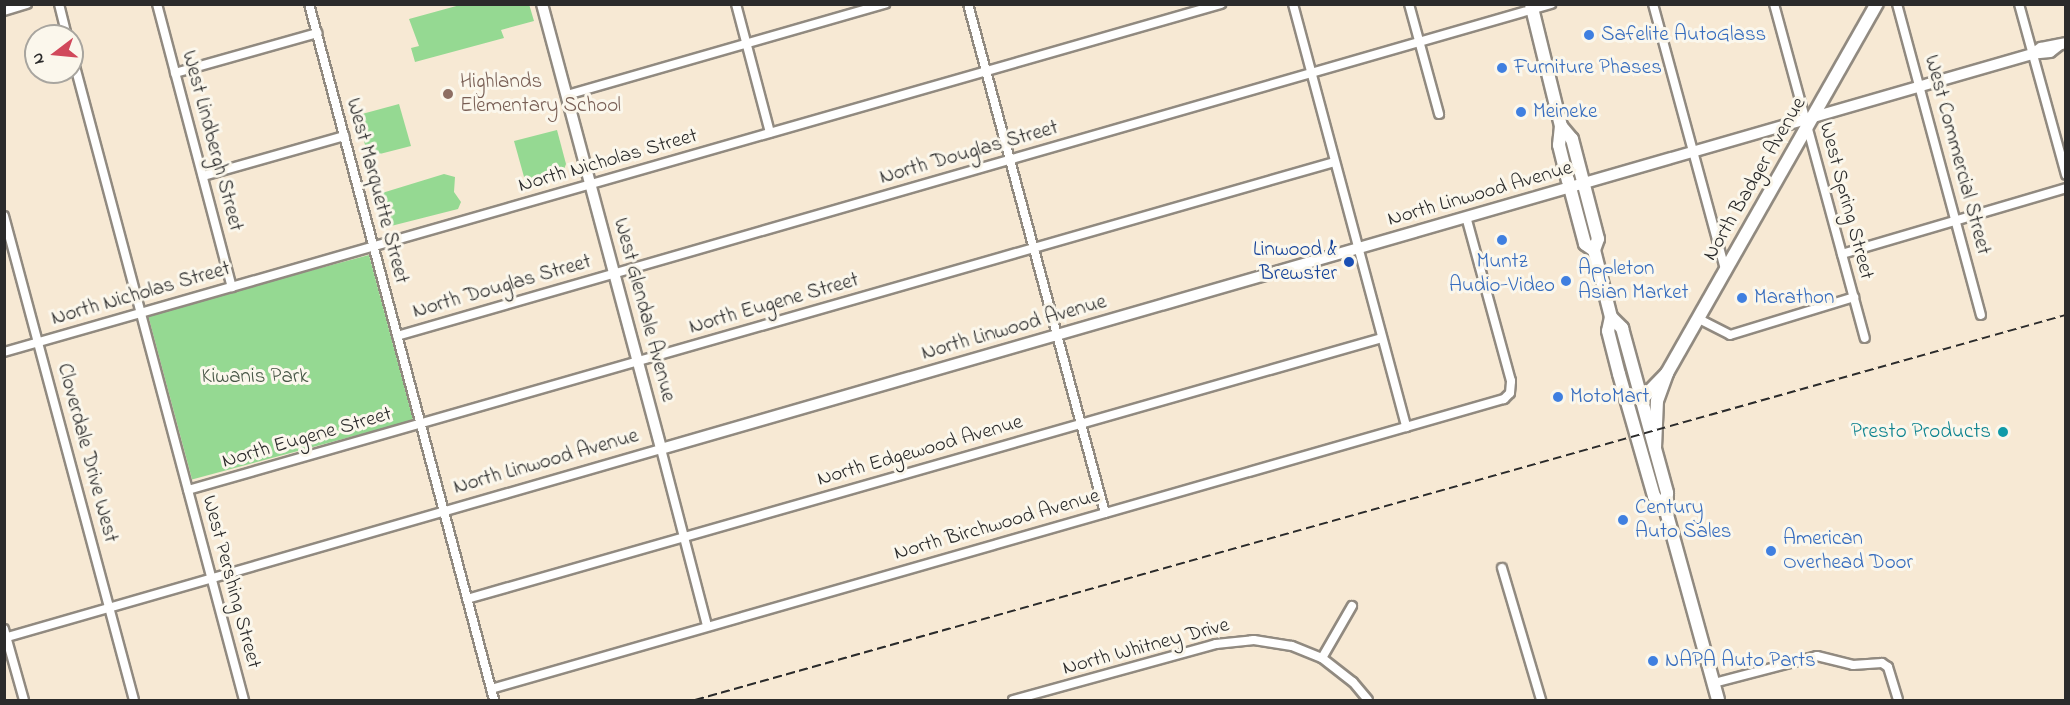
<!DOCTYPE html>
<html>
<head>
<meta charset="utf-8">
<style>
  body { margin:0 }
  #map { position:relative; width:2070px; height:705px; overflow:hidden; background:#f7e9d4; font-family:"Indie Flower",sans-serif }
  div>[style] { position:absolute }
  .green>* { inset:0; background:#95d992; transform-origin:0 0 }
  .roads { filter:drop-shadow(2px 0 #918a80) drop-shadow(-2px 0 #918a80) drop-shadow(0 2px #918a80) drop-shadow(0 -2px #918a80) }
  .minor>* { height:8px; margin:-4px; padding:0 4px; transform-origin:4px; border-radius:4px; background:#fff }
  .tertiary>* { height:10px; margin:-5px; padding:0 5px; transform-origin:5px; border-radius:5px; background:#fff }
  .secondary>* { height:12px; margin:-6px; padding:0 6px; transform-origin:6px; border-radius:6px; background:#fff }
  .rail>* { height:2px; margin-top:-1px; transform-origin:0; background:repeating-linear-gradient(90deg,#2b2b2b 0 9px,transparent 0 13.5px) }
  .dots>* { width:16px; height:16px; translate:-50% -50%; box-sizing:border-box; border:3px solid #fbf7ec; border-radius:50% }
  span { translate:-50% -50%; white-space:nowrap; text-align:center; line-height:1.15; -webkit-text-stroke:6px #fbf7ec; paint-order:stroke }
  .shop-label { font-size:21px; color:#366cbe }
  .left { translate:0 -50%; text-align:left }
  .education-label { font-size:21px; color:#785e54 }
  .street-label { font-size:21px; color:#2b2b2b }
  .transit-label { font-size:21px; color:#164399 }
  .right { translate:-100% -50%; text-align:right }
  .park-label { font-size:21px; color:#465645 }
  .culture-label { font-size:21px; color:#0d838f }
  .frame { position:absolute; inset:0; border:6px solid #2b2b2b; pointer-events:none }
  .north { position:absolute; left:24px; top:24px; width:60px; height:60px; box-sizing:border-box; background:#fbf7ec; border:2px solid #a8a59f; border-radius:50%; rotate:254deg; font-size:16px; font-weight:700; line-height:24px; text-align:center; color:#2b2b2b }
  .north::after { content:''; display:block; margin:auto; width:21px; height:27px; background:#d1495b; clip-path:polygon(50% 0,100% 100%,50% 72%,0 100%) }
</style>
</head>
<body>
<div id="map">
  <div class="green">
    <div style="clip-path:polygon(529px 4px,534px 21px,501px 30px,504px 38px,415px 62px,411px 48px,419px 46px,409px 19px,460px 5px)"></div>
    <div style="clip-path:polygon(399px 104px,411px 146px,368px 157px,359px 121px,362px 114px)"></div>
    <div style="clip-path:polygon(557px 130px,566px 164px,563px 172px,526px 184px,514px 141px)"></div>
    <div style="clip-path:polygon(444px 174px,455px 177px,454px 192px,461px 202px,458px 209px,391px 226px,382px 193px)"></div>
    <div style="left:369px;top:255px;width:171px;height:229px;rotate:75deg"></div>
  </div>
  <div class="roads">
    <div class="minor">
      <div style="left:59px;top:4px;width:33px;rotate:76deg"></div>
      <div style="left:157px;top:4px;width:293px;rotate:75.2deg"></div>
      <div style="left:309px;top:4px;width:720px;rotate:75.11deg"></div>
      <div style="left:736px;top:4px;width:133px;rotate:75.2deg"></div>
      <div style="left:968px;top:4px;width:527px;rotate:74.94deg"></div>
      <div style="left:1293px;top:4px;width:438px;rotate:75deg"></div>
      <div style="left:1409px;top:4px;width:114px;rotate:74.7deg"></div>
      <div style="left:1653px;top:4px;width:275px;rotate:74.8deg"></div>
      <div style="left:1774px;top:4px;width:346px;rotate:74.8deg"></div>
      <div style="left:1897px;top:4px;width:322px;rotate:74.9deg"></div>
      <div style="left:2019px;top:4px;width:177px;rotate:74.6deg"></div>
      <div style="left:4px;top:11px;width:24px;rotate:-17deg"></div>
      <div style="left:72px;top:55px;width:668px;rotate:75.07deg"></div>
      <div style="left:175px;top:73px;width:148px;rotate:-15.7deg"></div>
      <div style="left:567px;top:95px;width:331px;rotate:-16deg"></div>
      <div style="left:203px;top:176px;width:147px;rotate:-15.8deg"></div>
      <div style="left:4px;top:216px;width:501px;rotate:74.97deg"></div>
      <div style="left:1842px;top:254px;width:234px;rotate:-16.4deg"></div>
      <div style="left:1697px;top:318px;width:37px;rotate:27deg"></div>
      <div style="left:1730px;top:335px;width:130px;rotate:-17deg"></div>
      <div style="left:397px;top:336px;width:1201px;rotate:-16.05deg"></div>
      <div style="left:4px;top:352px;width:1266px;rotate:-15.96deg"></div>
      <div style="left:188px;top:490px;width:1192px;rotate:-15.97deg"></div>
      <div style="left:1502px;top:568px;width:138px;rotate:73.5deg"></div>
      <div style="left:467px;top:599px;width:951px;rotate:-15.92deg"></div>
      <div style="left:4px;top:629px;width:74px;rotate:74.3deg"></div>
      <div style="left:4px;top:638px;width:684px;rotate:-16.05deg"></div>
      <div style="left:661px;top:449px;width:183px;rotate:75.4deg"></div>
      <div style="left:1322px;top:658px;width:60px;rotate:-60deg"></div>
      <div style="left:1714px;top:683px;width:106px;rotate:-14.7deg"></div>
      <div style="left:1817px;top:656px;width:37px;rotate:14deg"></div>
      <div style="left:1853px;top:665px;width:29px;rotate:-4deg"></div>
      <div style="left:1882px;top:663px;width:7px;rotate:34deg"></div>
      <div style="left:1888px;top:667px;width:34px;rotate:73deg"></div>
      <div style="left:491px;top:689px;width:1054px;rotate:-15.98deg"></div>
      <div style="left:1504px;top:399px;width:8px;rotate:-45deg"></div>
      <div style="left:1510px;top:393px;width:12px;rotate:-85deg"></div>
      <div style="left:1511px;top:381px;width:167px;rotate:-105.3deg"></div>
      <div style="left:1013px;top:700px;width:211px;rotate:-15.4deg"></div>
      <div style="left:1216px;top:644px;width:38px;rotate:-6deg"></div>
      <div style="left:1254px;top:640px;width:38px;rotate:9deg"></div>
      <div style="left:1292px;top:646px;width:32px;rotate:22deg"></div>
      <div style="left:1322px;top:658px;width:39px;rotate:38deg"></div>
      <div style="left:1353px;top:682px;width:23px;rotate:50deg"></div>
    </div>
    <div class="tertiary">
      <div style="left:542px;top:4px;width:461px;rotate:75deg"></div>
      <div style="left:661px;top:449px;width:1427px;rotate:-16.07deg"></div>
      <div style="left:2059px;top:45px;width:11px;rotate:142deg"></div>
      <div style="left:2050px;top:52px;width:18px;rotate:174deg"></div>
      <div style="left:2032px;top:54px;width:11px;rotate:-34deg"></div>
      <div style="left:2041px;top:48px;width:25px;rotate:-11deg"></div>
    </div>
    <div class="secondary">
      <div style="left:1531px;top:4px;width:126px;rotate:76.2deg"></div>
      <div style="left:1561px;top:126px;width:19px;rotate:96deg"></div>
      <div style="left:1559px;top:145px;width:36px;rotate:76deg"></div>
      <div style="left:1568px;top:180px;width:66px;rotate:75.1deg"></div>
      <div style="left:1585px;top:244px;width:11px;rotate:34deg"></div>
      <div style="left:1561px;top:126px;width:17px;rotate:50deg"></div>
      <div style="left:1572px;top:139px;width:103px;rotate:75.4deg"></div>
      <div style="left:1598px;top:239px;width:12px;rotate:110deg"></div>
      <div style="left:1594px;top:250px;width:69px;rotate:75.8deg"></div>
      <div style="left:1611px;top:317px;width:14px;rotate:102deg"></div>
      <div style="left:1608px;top:331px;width:44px;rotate:75.7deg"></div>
      <div style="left:1619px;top:374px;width:127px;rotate:74deg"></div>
      <div style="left:1654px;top:496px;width:19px;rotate:51deg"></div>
      <div style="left:1611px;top:317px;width:16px;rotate:45deg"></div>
      <div style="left:1622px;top:328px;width:171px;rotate:74.7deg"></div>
      <div style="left:1667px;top:493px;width:18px;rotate:93deg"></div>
      <div style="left:1666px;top:511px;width:196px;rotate:74.6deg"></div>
      <div style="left:1641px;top:400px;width:37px;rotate:-46deg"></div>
      <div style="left:1655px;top:448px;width:47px;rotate:-87.6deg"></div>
      <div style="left:1657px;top:401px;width:30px;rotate:-70deg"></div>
      <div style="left:1667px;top:373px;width:425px;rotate:-60.4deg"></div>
    </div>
  </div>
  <div class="rail">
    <div style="left:695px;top:700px;width:1424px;rotate:-15.69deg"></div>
  </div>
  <div class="dots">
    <div style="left:1589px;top:35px;background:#3f7fe0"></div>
    <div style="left:1502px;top:68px;background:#3f7fe0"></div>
    <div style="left:448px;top:94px;background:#8d6e63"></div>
    <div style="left:1521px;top:112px;background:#3f7fe0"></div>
    <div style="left:1502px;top:240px;background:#3f7fe0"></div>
    <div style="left:1349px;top:262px;background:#1a4fb4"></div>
    <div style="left:1566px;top:281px;background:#3f7fe0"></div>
    <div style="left:1742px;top:298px;background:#3f7fe0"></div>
    <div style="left:1558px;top:397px;background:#3f7fe0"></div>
    <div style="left:2003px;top:432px;background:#0f9aa8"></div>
    <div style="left:1623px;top:520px;background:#3f7fe0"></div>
    <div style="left:1771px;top:551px;background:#3f7fe0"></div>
    <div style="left:1653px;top:661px;background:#3f7fe0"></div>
  </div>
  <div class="shop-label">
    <span class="left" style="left:1601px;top:35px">Safelite AutoGlass</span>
    <span class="left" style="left:1514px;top:68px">Furniture Phases</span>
    <span class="left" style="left:1533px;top:112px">Meineke</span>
    <span style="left:1502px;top:274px">Muntz<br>Audio-Video</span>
    <span class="left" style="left:1578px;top:281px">Appleton<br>Asian Market</span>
    <span class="left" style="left:1754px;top:298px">Marathon</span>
    <span class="left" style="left:1570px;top:397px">MotoMart</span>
    <span class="left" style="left:1635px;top:520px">Century<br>Auto Sales</span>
    <span class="left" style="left:1783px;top:551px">American<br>Overhead Door</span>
    <span class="left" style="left:1665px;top:661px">NAPA Auto Parts</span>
  </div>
  <div class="education-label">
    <span class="left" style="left:460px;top:94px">Highlands<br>Elementary School</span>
  </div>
  <div class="street-label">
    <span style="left:212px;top:141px;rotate:75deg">West Lindbergh Street</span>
    <span style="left:969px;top:153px;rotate:-16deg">North Douglas Street</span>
    <span style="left:1957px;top:155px;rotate:75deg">West Commercial Street</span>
    <span style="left:608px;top:161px;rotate:-16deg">North Nicholas Street</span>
    <span style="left:1755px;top:179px;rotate:-60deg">North Badger Avenue</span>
    <span style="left:377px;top:191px;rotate:75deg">West Marquette Street</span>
    <span style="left:1480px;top:194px;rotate:-16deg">North Linwood Avenue</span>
    <span style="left:1846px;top:201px;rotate:75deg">West Spring Street</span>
    <span style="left:502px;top:287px;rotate:-16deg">North Douglas Street</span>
    <span style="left:141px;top:294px;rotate:-16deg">North Nicholas Street</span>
    <span style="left:774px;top:304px;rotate:-16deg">North Eugene Street</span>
    <span style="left:644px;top:310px;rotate:75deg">West Glendale Avenue</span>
    <span style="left:1014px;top:328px;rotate:-16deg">North Linwood Avenue</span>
    <span style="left:307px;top:438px;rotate:-16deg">North Eugene Street</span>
    <span style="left:920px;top:451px;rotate:-16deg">North Edgewood Avenue</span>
    <span style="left:87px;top:453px;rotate:75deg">Cloverdale Drive West</span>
    <span style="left:546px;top:462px;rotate:-16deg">North Linwood Avenue</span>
    <span style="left:997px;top:525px;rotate:-16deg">North Birchwood Avenue</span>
    <span style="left:231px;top:582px;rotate:75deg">West Pershing Street</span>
    <span style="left:1146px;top:647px;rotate:-15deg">North Whitney Drive</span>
  </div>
  <div class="transit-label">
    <span class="right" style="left:1337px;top:262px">Linwood &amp;<br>Brewster</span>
  </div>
  <div class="park-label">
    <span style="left:255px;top:377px">Kiwanis Park</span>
  </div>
  <div class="culture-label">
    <span class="right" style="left:1991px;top:432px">Presto Products</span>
  </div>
  <div class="frame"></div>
  <div class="north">N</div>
</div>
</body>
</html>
